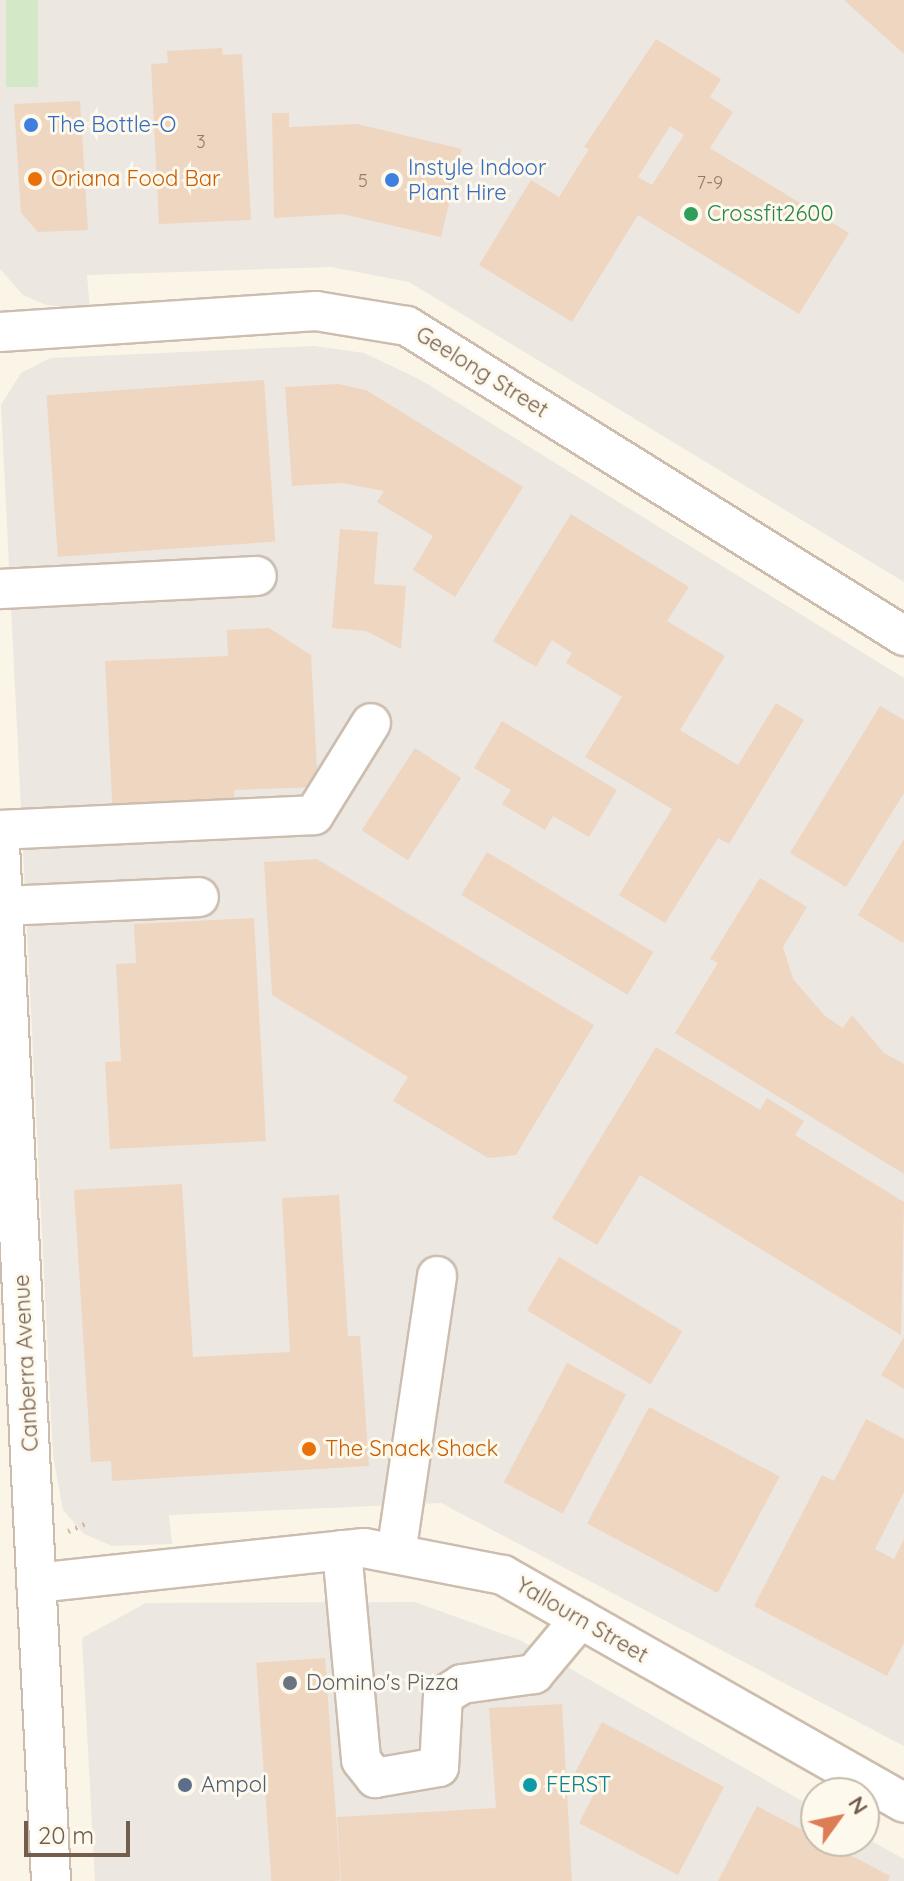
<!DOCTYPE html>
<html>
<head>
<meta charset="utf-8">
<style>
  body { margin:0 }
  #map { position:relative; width:904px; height:1881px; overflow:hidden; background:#fbf5e7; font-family:Quicksand,sans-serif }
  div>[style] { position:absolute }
  .industrial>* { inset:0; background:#ece7e1 }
  .green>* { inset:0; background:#d2e8c6; transform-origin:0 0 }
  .building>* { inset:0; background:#efd6c1; transform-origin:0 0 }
  .path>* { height:5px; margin-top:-2.5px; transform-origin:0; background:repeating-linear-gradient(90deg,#d4baa4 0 2px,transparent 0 8px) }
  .roads { filter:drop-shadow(2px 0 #ccbdae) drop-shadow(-2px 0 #ccbdae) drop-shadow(0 2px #ccbdae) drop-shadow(0 -2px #ccbdae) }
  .minor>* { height:38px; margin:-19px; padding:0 19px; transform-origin:19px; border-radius:19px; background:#fff }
  .dots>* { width:22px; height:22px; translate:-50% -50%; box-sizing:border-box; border:4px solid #fef9ed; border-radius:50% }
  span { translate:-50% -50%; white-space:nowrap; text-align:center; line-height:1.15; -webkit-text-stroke:6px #fef9ed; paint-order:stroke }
  .number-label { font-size:18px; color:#927b6a }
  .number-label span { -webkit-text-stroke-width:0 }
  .shop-label { font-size:22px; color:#366cbe }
  .left { translate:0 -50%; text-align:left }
  .food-label { font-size:22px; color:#c56008 }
  .leisure-label { font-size:22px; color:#27864d }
  .street-label { font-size:22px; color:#735d4d }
  .worship-label { font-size:22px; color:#5b616d }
  .service-label { font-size:22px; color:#4e5e75 }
  .culture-label { font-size:22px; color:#0d838f }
  .north { position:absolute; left:800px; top:1777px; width:80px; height:80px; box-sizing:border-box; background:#fef9ed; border:2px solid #c6bbad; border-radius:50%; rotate:57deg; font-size:22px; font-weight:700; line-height:32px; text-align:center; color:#735d4d }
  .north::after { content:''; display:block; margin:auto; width:28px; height:36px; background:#dd7d55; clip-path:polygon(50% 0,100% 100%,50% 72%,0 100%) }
  .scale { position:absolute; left:24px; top:1821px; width:106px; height:36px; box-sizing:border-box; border:4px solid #735d4d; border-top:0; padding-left:10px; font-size:24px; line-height:28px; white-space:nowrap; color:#735d4d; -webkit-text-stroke:6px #fef9ed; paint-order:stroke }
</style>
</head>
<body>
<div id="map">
  <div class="industrial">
    <div style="clip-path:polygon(0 0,904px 0,904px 582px,409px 282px,331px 267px,87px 275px,90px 310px,46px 305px,23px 295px,0 269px)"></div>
    <div style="clip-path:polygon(314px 346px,364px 353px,419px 379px,904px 678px,904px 1746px,441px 1503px,169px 1515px,172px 1544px,112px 1546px,84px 1534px,63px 1510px,53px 1455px,1px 405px,21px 373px,50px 358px)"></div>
    <div style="clip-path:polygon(415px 1602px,520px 1640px,816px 1809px,816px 1841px,864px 1837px,904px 1859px,904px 1881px,95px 1881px,82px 1638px,146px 1603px)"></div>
  </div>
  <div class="green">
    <div style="left:6px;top:0;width:32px;height:87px"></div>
  </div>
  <div class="building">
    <div style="clip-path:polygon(844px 0,904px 0,904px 54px)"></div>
    <div style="clip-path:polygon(evenodd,656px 39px,721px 79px,710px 97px,733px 112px,710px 148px,849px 233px,799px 314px,638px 215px,572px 322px,479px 265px,531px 180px,559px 197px,589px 149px,584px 147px,656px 39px,670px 126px,684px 135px,652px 185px,638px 177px,670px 126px)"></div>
    <div style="clip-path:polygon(222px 48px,223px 55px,242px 54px,251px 220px,159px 224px,151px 64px,168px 63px,167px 51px)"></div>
    <div style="clip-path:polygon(80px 101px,88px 230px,38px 232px,21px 213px,14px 104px)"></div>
    <div style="clip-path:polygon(272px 113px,289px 113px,289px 127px,357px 124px,462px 149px,441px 237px,343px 214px,274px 218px)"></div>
    <div style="left:264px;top:380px;width:162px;height:218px;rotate:86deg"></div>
    <div style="clip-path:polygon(338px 384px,366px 390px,523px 487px,455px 597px,413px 570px,433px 536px,377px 502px,384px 491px,342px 483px,292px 486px,285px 387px)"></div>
    <div style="clip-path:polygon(571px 514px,689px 587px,667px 621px,725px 656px,680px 730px,738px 765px,776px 703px,804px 720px,729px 844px,718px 838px,665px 923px,619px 895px,672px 809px,585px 757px,622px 697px,566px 663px,572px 653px,552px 640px,536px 667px,493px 641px)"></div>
    <div style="clip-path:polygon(340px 529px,378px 532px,374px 584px,406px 586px,401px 649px,366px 631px,332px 628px)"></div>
    <div style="clip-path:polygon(269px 628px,311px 655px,318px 787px,234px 790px,235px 812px,113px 819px,105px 661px,228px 656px,227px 630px)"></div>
    <div style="clip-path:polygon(880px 706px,904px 720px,904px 793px,846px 887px,790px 853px)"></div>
    <div style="clip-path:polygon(502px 721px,617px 790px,589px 837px,553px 816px,545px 830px,502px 804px,511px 790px,474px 768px)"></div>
    <div style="left:415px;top:748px;width:55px;height:98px;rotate:33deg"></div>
    <div style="clip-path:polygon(904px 839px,904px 940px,903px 943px,858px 915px)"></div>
    <div style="left:487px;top:852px;width:194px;height:50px;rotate:31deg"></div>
    <div style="clip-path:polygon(317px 859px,594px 1025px,516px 1155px,488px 1158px,393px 1101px,408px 1077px,272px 995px,264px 862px)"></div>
    <div style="clip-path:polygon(760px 878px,807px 907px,783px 947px,793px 979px,825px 1016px,843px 1028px,852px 1015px,884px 1053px,904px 1064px,904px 1174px,675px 1033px,718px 963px,710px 959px)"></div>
    <div style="clip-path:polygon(254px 918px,266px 1141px,110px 1149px,105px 1062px,121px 1061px,116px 964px,136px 963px,134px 924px)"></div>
    <div style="clip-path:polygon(656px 1047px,760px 1110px,767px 1098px,804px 1121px,795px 1135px,904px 1202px,901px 1335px,640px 1175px,597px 1245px,552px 1218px)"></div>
    <div style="clip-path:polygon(182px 1184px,193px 1357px,290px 1352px,282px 1198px,339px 1195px,348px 1336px,360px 1336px,369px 1466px,112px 1481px,111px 1461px,91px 1462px,74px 1190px)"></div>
    <div style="left:559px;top:1257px;width:144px;height:62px;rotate:31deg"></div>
    <div style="clip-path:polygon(904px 1337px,904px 1389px,881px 1375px)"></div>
    <div style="left:567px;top:1363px;width:67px;height:135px;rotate:28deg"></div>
    <div style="left:649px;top:1407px;width:148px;height:132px;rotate:28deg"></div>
    <div style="clip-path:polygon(866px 1419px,904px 1439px,904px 1492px,875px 1549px,894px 1559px,904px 1539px,904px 1643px,887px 1676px,754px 1606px,822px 1475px,834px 1481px)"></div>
    <div style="left:325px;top:1658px;width:223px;height:69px;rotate:86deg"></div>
    <div style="clip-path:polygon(562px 1704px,572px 1881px,341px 1881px,337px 1817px,496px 1808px,489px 1708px)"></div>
    <div style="clip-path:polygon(602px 1722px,724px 1787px,678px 1875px,579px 1823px,594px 1794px,570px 1782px)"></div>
    <div style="clip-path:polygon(757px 1806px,890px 1876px,888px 1881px,718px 1881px)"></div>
  </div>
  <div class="path">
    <div style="left:68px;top:1531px;width:23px;rotate:-23deg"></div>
  </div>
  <div class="roads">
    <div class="minor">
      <div style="left:0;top:332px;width:317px;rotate:-3.8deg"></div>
      <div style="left:316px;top:311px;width:92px;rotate:9.4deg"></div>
      <div style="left:407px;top:326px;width:586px;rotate:31.95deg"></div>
      <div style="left:0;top:589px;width:257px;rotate:-2.9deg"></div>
      <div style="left:0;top:830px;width:314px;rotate:-2.7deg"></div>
      <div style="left:314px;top:815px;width:108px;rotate:-58.2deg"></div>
      <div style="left:0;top:845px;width:1037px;rotate:87.18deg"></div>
      <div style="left:3px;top:906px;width:196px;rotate:-2.6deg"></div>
      <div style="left:342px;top:1550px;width:211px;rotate:84.8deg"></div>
      <div style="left:361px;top:1760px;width:23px;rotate:52deg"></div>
      <div style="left:375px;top:1778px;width:65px;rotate:-9.8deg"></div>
      <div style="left:439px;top:1767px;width:71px;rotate:-86.8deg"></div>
      <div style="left:443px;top:1696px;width:22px;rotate:-32deg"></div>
      <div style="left:462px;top:1684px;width:73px;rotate:-7.9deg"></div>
      <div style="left:534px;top:1674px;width:72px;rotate:-50.1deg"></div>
      <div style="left:396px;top:1554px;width:281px;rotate:-81.6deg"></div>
      <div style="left:36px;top:1583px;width:330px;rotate:-6.1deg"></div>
      <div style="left:364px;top:1548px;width:142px;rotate:11deg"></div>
      <div style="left:503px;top:1575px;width:461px;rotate:29.6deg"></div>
    </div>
  </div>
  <div class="dots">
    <div style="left:31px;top:125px;background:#3f7fe0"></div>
    <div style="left:35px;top:179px;background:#e8710a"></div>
    <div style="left:392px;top:180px;background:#3f7fe0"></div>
    <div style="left:691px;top:214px;background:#2e9e5b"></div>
    <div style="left:309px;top:1449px;background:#e8710a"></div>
    <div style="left:290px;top:1683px;background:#6b7280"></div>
    <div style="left:185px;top:1785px;background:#5c6f8a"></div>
    <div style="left:530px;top:1785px;background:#0f9aa8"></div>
  </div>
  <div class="number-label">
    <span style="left:201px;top:142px">3</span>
    <span style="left:363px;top:181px">5</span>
    <span style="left:710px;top:183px">7-9</span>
  </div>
  <div class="shop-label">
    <span class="left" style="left:47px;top:125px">The Bottle-O</span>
    <span class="left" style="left:408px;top:180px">Instyle Indoor<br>Plant Hire</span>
  </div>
  <div class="food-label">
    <span class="left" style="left:51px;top:179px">Oriana Food Bar</span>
    <span class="left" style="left:325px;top:1449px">The Snack Shack</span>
  </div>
  <div class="leisure-label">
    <span class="left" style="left:707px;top:214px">Crossfit2600</span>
  </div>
  <div class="street-label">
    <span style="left:482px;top:372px;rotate:32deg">Geelong Street</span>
    <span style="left:26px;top:1363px;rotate:-93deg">Canberra Avenue</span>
    <span style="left:582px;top:1620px;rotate:30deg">Yallourn Street</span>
  </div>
  <div class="worship-label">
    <span class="left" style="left:306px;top:1683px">Domino's Pizza</span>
  </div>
  <div class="service-label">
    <span class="left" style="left:201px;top:1785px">Ampol</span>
  </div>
  <div class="culture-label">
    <span class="left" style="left:546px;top:1785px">FERST</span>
  </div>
  <div class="north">N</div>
  <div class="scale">20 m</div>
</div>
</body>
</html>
